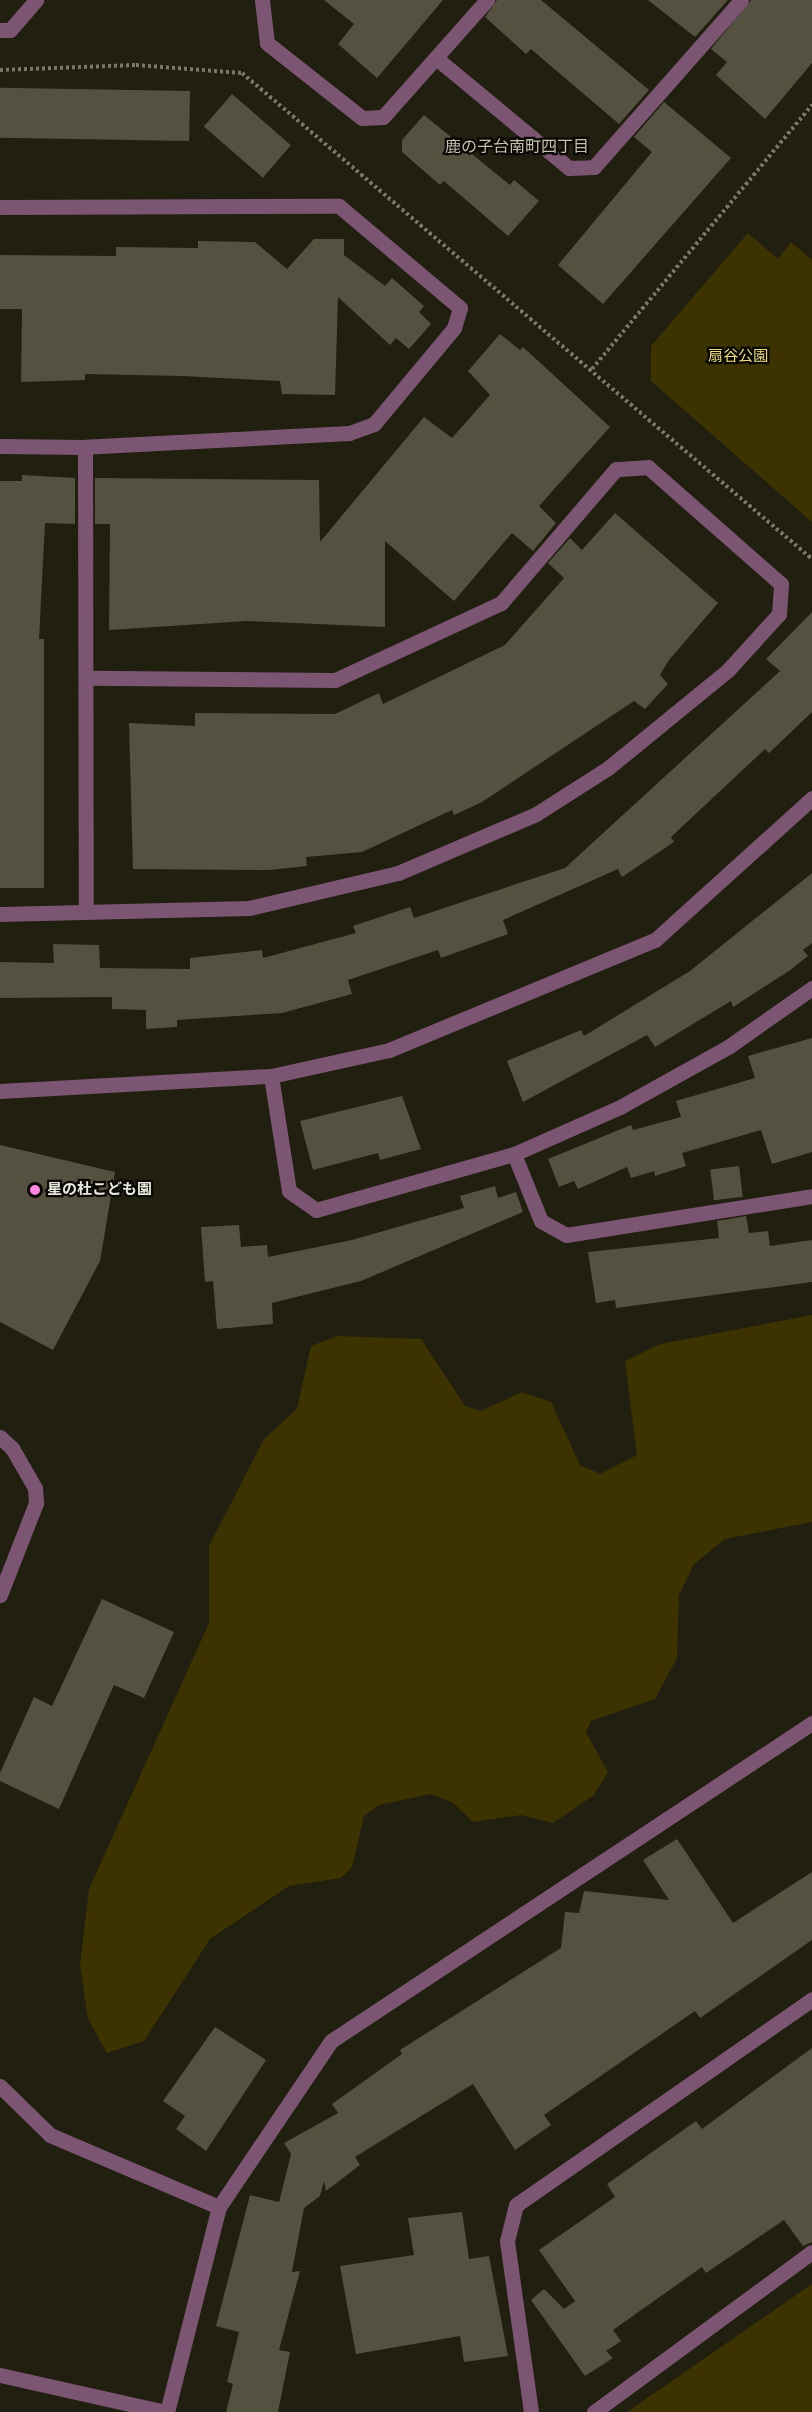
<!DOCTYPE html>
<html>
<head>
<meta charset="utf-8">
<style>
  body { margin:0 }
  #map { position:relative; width:812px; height:2412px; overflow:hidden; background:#211f10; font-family:"Fira Sans","Noto Sans JP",sans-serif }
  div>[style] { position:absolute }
  .green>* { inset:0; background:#3c3300 }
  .building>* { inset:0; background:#545140; transform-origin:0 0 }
  .path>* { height:4px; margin-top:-2px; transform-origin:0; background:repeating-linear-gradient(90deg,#78776a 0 3px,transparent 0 6px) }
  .minor>* { height:15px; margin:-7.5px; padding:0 7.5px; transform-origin:7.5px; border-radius:7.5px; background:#7c5572 }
  .tertiary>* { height:15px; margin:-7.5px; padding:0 7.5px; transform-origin:7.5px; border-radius:7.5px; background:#7c5572 }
  .dots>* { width:16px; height:16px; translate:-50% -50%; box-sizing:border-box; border:3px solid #0a0804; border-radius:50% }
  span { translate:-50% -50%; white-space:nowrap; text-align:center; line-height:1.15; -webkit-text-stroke:4.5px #0a0804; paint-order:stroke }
  .park-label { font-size:15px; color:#efde7f }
  .poi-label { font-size:15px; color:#e9e8de; font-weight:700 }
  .left { translate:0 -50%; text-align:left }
  .neighbourhood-label { font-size:16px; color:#c3c0ad }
</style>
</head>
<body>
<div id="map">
  <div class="green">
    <div style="clip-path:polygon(748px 233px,778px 259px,791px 242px,812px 260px,812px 522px,651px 381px,651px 346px)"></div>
    <div style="clip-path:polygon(812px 1315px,812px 1522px,725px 1539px,694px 1564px,679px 1595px,677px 1658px,655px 1699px,591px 1721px,586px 1732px,608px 1772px,594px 1795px,553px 1823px,521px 1815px,473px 1822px,453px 1803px,431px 1794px,379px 1805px,364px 1816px,352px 1867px,341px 1878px,289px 1886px,210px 1939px,144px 2041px,107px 2053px,88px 2019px,80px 1965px,89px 1889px,209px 1623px,209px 1546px,264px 1439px,297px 1409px,311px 1346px,337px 1336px,421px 1339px,465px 1406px,481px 1411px,522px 1392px,551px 1402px,580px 1465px,600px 1474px,637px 1455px,625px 1361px,660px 1344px)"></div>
    <div style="clip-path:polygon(812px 2284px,812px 2412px,627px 2412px)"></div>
  </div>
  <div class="building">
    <div style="clip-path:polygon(324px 0,443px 0,377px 78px,338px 44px,354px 24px)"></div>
    <div style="clip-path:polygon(497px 0,541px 0,649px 90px,619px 124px,531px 49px,526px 54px,485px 17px)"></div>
    <div style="clip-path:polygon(648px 0,728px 0,695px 37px)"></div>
    <div style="clip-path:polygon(751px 0,812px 0,812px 63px,765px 119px,716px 75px,727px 62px,711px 49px)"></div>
    <div style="left:190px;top:91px;width:50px;height:190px;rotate:91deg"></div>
    <div style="left:232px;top:94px;width:78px;height:43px;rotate:41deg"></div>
    <div style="clip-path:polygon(664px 102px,731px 158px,603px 304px,558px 265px,652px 152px,634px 137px)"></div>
    <div style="clip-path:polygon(424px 115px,510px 185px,514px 180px,539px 201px,508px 236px,444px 181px,440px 185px,402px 152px,402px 140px)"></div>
    <div style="clip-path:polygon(314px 239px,344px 239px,344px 255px,385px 286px,392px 278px,424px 306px,419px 312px,431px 324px,409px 349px,396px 338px,390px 345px,338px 297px,335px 395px,282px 394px,280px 381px,182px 376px,85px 374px,85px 380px,21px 382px,22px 309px,0 309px,0 255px,116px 256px,116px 247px,198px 248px,198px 241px,255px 242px,287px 269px)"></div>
    <div style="clip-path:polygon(500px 334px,520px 350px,523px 347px,610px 427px,539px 506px,556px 523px,533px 551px,512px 533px,454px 601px,385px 541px,385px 627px,247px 621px,109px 630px,110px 524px,95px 524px,95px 478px,319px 480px,320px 542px,424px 417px,452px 438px,490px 395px,468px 371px)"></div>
    <div style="clip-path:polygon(22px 475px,75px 478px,75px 524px,45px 523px,39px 639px,44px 639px,44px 888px,0 888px,0 481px,22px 481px)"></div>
    <div style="clip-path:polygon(615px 513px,718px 603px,669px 660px,660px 675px,668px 684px,645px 709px,634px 701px,482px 802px,454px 815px,452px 810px,362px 852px,306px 857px,307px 866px,269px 870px,133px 869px,129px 723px,195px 726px,195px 713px,335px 714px,379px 693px,383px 704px,505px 645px,564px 578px,548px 563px,570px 538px,582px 550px)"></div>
    <div style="clip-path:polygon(812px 612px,812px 712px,769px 753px,765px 749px,671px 837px,674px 842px,622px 877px,618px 869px,503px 920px,508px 934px,441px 958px,438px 950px,348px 980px,352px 994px,282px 1013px,177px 1020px,177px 1027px,146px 1029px,146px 1010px,112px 1009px,112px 997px,0 998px,0 962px,54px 963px,53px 944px,99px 945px,100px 968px,190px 969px,190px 958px,262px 950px,263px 958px,356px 933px,353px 926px,410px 907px,414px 918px,565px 868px,780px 671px,766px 659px)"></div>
    <div style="clip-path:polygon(812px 873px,812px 943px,803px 950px,808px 956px,789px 971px,733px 1007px,731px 1001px,655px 1047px,647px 1035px,523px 1102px,507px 1061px,581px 1030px,584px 1036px,690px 971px)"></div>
    <div style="clip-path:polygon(812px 1038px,812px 1152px,772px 1164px,761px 1130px,682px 1153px,686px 1166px,655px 1176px,654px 1171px,631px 1178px,627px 1167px,578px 1189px,574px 1181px,559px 1187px,548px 1159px,631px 1125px,633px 1130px,681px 1117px,676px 1101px,755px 1078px,748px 1056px)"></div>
    <div style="clip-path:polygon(402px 1096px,421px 1149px,380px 1160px,378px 1153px,313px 1170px,300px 1121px)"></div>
    <div style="clip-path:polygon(0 1145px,115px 1172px,100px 1261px,53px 1350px,0 1322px)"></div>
    <div style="left:739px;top:1166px;width:31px;height:29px;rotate:83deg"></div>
    <div style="clip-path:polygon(495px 1186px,498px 1198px,516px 1192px,523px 1212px,361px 1281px,272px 1303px,273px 1324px,217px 1329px,213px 1281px,205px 1282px,201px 1227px,239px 1225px,241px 1247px,267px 1245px,268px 1257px,352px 1240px,464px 1208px,460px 1196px)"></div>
    <div style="clip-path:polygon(746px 1216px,749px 1233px,768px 1231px,770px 1246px,812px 1240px,812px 1282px,616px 1308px,615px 1300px,596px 1303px,588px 1252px,719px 1238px,717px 1221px)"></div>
    <div style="clip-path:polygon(102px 1599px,174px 1632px,144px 1698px,114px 1685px,59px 1809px,0 1781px,0 1773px,34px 1697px,52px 1706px)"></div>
    <div style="clip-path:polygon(677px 1839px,733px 1923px,812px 1872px,812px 1940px,700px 2018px,695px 2011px,544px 2115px,551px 2125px,515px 2150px,473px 2084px,355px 2157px,360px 2165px,326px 2191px,324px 2181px,320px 2196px,304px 2208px,292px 2272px,300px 2271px,279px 2350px,290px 2352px,278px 2412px,226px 2412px,233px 2384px,227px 2382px,239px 2332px,216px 2326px,250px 2195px,279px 2202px,291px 2154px,284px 2143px,338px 2113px,332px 2104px,402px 2054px,400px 2050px,561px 1948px,565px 1912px,579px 1913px,584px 1891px,669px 1900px,643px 1860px)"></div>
    <div style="clip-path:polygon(215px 2027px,266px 2060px,206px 2151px,176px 2129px,185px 2116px,163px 2101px)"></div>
    <div style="clip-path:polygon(812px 2048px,812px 2242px,803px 2246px,784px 2220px,706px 2273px,702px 2267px,613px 2330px,621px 2341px,606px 2351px,613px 2358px,585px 2376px,531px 2300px,544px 2289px,564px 2309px,575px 2301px,539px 2250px,615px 2197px,607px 2184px,696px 2121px,702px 2129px)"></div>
    <div style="clip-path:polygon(462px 2212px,469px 2259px,489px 2256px,508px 2356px,464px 2362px,460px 2336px,356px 2354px,340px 2266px,414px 2255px,408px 2218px)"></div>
  </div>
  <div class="path">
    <div style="left:0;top:70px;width:136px;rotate:-2.1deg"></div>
    <div style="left:136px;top:65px;width:106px;rotate:4.3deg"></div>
    <div style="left:242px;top:73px;width:749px;rotate:40.45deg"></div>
    <div style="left:592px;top:369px;width:344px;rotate:-50.2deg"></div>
  </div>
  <div class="minor">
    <div style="left:262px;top:0;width:43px;rotate:83.4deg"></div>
    <div style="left:267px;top:43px;width:121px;rotate:38.3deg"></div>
    <div style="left:362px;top:118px;width:21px;rotate:-3deg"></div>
    <div style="left:383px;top:117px;width:157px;rotate:-48.4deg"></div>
    <div style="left:0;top:30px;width:10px"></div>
    <div style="left:10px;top:30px;width:40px;rotate:-49deg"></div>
    <div style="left:436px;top:58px;width:173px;rotate:39.6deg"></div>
    <div style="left:569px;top:168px;width:25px;rotate:-2deg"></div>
    <div style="left:594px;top:167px;width:222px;rotate:-48.6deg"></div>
    <div style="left:0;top:207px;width:339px;rotate:-0.2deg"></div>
    <div style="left:339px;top:206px;width:158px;rotate:40.1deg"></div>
    <div style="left:460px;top:308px;width:21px;rotate:107deg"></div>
    <div style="left:454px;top:328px;width:125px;rotate:129.8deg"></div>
    <div style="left:374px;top:424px;width:27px;rotate:160deg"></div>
    <div style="left:349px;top:433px;width:264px;rotate:177deg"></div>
    <div style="left:85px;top:447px;width:85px;rotate:-179.3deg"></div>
    <div style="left:85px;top:447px;width:464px;rotate:89.9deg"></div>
    <div style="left:0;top:914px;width:249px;rotate:-1.4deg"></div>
    <div style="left:249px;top:908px;width:153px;rotate:-13.2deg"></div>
    <div style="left:398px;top:873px;width:150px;rotate:-23.1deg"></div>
    <div style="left:536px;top:814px;width:85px;rotate:-32.6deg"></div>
    <div style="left:608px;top:768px;width:155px;rotate:-39.2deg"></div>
    <div style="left:728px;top:670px;width:76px;rotate:-47.7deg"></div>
    <div style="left:779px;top:614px;width:30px;rotate:-86deg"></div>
    <div style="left:781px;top:584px;width:177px;rotate:-138.7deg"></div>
    <div style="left:648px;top:467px;width:32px;rotate:176deg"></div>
    <div style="left:616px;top:469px;width:177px;rotate:130.6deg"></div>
    <div style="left:501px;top:603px;width:183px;rotate:155.1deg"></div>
    <div style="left:335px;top:680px;width:247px;rotate:-179.5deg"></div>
    <div style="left:271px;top:1076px;width:116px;rotate:81.1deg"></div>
    <div style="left:289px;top:1191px;width:33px;rotate:35deg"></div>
    <div style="left:316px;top:1210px;width:206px;rotate:-15.8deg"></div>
    <div style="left:514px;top:1154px;width:116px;rotate:-23.9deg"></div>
    <div style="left:620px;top:1107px;width:124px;rotate:-29.1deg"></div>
    <div style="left:728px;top:1047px;width:103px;rotate:-35.1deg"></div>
    <div style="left:514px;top:1154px;width:72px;rotate:68.1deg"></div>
    <div style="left:541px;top:1221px;width:29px;rotate:29deg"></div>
    <div style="left:566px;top:1235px;width:249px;rotate:-9deg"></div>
    <div style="left:0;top:2086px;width:70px;rotate:44.4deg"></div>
    <div style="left:50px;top:2135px;width:184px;rotate:23.1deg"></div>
    <div style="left:0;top:2375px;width:170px;rotate:12.6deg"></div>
    <div style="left:167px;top:2412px;width:211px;rotate:-75.8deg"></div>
    <div style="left:219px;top:2207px;width:200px;rotate:-56deg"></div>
    <div style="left:331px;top:2041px;width:577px;rotate:-33.47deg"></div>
    <div style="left:531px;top:2412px;width:173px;rotate:-98deg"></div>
    <div style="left:507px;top:2241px;width:37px;rotate:-76deg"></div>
    <div style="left:516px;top:2205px;width:361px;rotate:-34.8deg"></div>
    <div style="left:594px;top:2412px;width:270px;rotate:-36.3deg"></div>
  </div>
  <div class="tertiary">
    <div style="left:0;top:1091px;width:271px;rotate:-3.2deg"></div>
    <div style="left:271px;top:1076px;width:121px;rotate:-12.4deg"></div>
    <div style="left:389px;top:1050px;width:288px;rotate:-22.5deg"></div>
    <div style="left:655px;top:940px;width:212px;rotate:-42.1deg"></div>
    <div style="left:0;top:1437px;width:16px;rotate:43deg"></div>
    <div style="left:12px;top:1448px;width:46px;rotate:60.1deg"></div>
    <div style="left:35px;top:1488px;width:15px;rotate:86deg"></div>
    <div style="left:36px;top:1503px;width:99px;rotate:111.4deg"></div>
  </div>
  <div class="dots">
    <div style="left:35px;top:1190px;background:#fd86e2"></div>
  </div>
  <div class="park-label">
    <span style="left:738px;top:357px">扇谷公園</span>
  </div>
  <div class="poi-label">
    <span class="left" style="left:47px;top:1190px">星の杜こども園</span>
  </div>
  <div class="neighbourhood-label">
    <span style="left:517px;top:147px">鹿の子台南町四丁目</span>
  </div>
</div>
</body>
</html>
